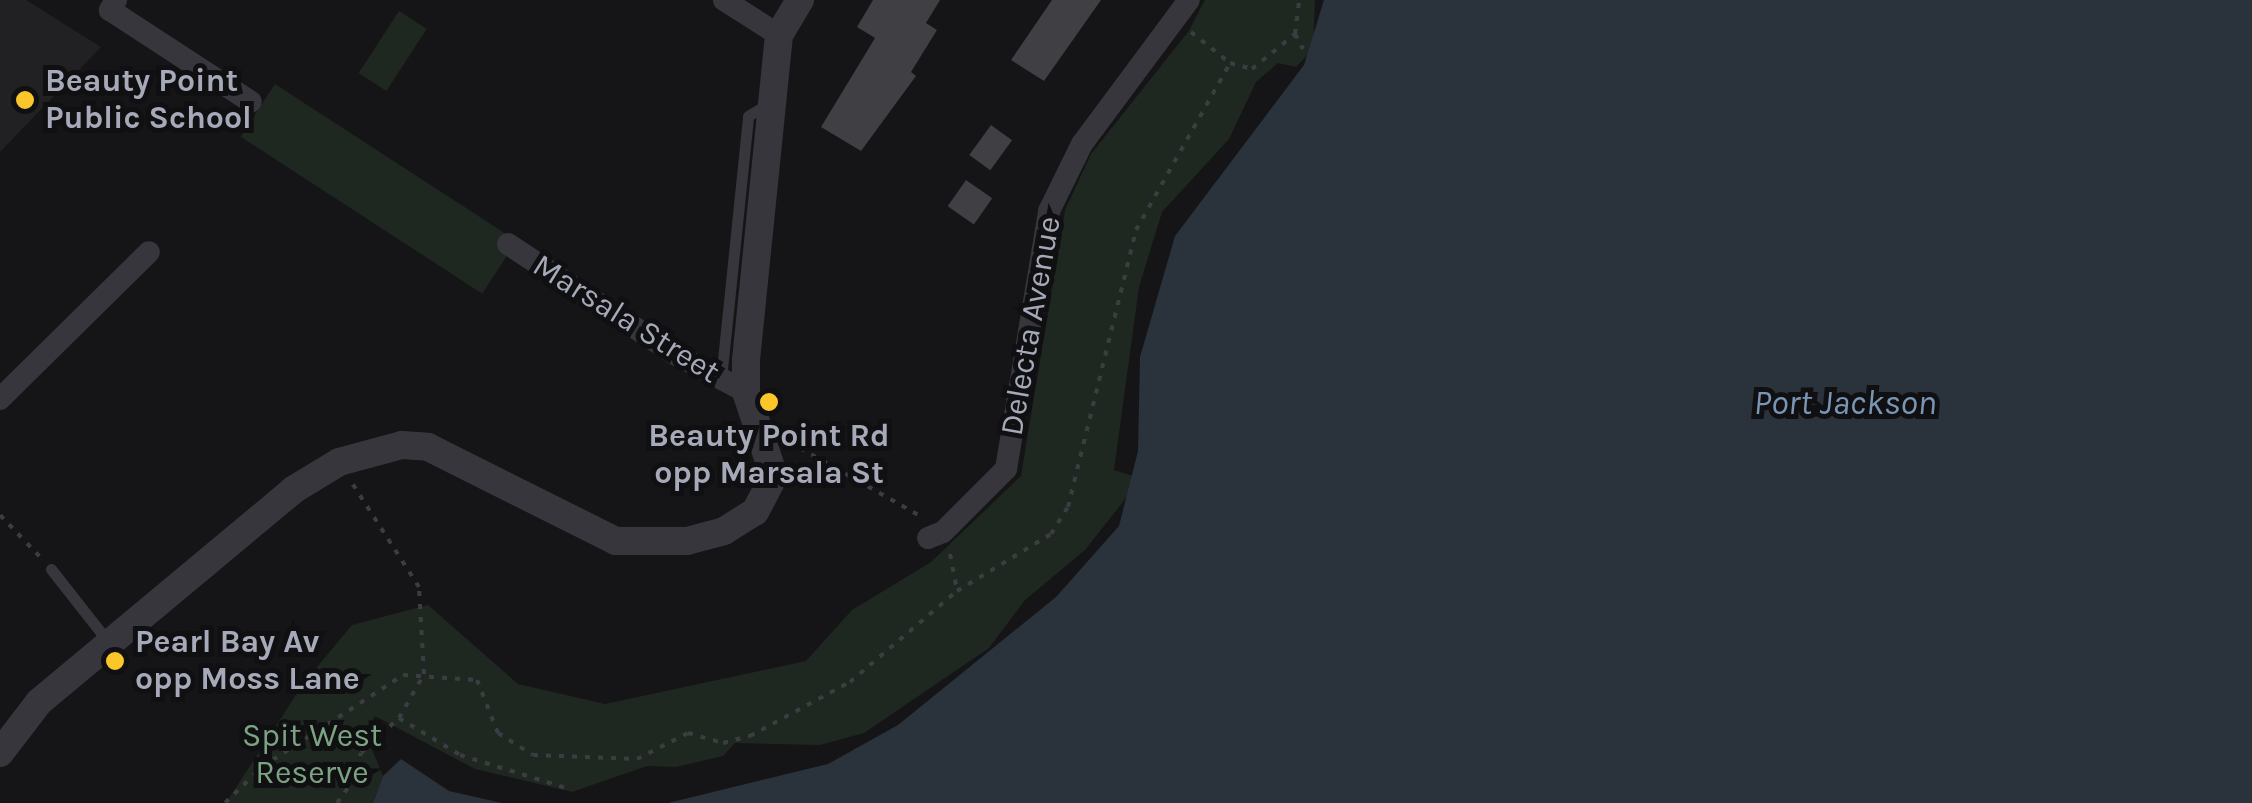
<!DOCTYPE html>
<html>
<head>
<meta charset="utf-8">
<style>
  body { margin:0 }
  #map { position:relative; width:2252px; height:803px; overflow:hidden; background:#151517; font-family:Karla,sans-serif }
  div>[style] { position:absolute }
  .built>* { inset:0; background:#212124 }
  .green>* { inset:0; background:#1f2721; transform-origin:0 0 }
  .water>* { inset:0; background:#2a323b }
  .building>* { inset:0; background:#3f3f44; transform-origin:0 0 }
  .path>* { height:4px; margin-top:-2px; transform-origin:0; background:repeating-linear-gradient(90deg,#3c3d43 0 5px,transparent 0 13px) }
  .service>* { height:11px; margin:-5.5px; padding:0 5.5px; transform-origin:5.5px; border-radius:5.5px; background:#36363c }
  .minor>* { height:22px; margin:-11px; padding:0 11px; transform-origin:11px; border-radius:11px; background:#36363c }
  .tertiary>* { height:28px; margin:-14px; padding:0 14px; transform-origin:14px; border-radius:14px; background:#36363c }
  .dots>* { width:28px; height:28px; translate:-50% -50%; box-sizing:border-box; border:5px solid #101012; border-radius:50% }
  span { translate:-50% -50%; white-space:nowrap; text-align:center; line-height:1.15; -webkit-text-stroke:10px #101012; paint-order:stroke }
  .poi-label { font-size:32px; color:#a6aab8; font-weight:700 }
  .left { translate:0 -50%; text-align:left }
  .street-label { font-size:32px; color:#a6aab8 }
  .park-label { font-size:32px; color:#7ca482 }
  .water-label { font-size:35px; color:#7b95b4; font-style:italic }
</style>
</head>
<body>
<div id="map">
  <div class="built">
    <div style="clip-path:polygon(0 0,26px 0,101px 47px,0 152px)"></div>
  </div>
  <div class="green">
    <div style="clip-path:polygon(1205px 0,1315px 0,1313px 49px,1296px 67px,1278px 63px,1256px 82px,1229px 139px,1162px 212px,1139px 287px,1114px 470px,1133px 476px,1130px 493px,1085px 550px,1025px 600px,989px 648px,864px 733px,820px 745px,735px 743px,723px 756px,676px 767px,647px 766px,572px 792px,475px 769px,375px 716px,365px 733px,383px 776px,373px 803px,226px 803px,303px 684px,352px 625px,428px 605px,518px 684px,605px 704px,806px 661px,852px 610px,931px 562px,1021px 476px,1065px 210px,1091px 154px,1188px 32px)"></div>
    <div style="left:399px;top:11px;width:33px;height:74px;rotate:33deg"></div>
    <div style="left:275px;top:84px;width:288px;height:63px;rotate:33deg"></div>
  </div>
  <div class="water">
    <div style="clip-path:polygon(1324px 0,2252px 0,2252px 803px,668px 803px,828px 764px,898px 725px,1056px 597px,1119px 526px,1138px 451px,1140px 357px,1175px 236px,1304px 65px)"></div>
    <div style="clip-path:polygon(401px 759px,449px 791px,502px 803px,373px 803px,383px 776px)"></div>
  </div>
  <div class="building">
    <div style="clip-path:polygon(873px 0,940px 0,926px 23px,937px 30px,911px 72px,916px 76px,861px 151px,821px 127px,875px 38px,857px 27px)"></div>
    <div style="clip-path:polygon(1052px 0,1101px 0,1044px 81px,1011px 60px)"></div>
    <div style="left:991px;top:125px;width:26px;height:37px;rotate:36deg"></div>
    <div style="left:966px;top:180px;width:32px;height:32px;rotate:35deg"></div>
  </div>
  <div class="path">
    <div style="left:1191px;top:32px;width:50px;rotate:38.5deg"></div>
    <div style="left:1295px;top:34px;width:17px;rotate:62deg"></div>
    <div style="left:800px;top:448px;width:140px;rotate:29.5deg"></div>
    <div style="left:0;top:515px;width:59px;rotate:46.4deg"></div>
    <div style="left:950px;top:554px;width:36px;rotate:79deg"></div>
    <div style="left:399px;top:718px;width:71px;rotate:31.2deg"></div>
    <div style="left:460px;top:755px;width:114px;rotate:17.3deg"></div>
    <div style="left:225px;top:803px;width:52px;rotate:-44.2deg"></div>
    <div style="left:262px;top:767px;width:168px;rotate:-33.1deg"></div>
    <div style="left:403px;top:675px;width:74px;rotate:3.9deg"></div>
    <div style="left:477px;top:680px;width:57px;rotate:68.4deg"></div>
    <div style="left:498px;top:733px;width:41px;rotate:32.2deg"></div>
    <div style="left:533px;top:755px;width:104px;rotate:2.2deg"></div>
    <div style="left:637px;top:759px;width:57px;rotate:-27deg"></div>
    <div style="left:688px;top:733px;width:36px;rotate:16deg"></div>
    <div style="left:723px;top:743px;width:28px;rotate:-15deg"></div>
    <div style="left:750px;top:736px;width:114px;rotate:-28.4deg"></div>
    <div style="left:850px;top:682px;width:140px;rotate:-40.4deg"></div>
    <div style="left:957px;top:591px;width:110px;rotate:-31.2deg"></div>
    <div style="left:1051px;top:534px;width:32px;rotate:-58deg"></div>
    <div style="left:1068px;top:507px;width:285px;rotate:-76.2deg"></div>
    <div style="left:1136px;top:230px;width:192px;rotate:-60.6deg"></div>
    <div style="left:1230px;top:63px;width:23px;rotate:15deg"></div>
    <div style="left:1252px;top:69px;width:55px;rotate:-39.1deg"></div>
    <div style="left:1295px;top:34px;width:34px;rotate:-83deg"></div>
    <div style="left:337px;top:803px;width:27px;rotate:-54deg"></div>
    <div style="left:353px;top:781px;width:29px;rotate:-74deg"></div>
    <div style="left:361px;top:753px;width:52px;rotate:-42.6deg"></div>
    <div style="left:399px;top:718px;width:51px;rotate:-60.4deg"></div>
    <div style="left:424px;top:674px;width:87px;rotate:-93.3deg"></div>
    <div style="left:419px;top:587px;width:124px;rotate:-122.8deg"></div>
  </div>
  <div class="service">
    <div style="left:721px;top:379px;width:264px;rotate:-84.1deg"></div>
    <div style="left:748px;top:116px;width:26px;rotate:-31deg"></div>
    <div style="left:51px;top:569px;width:94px;rotate:51.9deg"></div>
  </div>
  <div class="minor">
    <div style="left:116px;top:0;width:12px;rotate:121deg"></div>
    <div style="left:110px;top:10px;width:168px;rotate:33.1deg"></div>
    <div style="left:724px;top:0;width:65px;rotate:32.5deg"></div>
    <div style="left:508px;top:244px;width:198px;rotate:33.4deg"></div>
    <div style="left:673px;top:353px;width:83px;rotate:28.1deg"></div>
    <div style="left:0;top:399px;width:209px;rotate:-44.6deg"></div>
    <div style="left:928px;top:538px;width:16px;rotate:-22deg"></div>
    <div style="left:943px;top:532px;width:89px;rotate:-45deg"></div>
    <div style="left:1006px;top:469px;width:262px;rotate:-80.5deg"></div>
    <div style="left:1049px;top:211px;width:75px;rotate:-63.8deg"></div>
    <div style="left:1082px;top:144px;width:179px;rotate:-53.4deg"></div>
  </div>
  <div class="tertiary">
    <div style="left:0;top:753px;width:64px;rotate:-52.6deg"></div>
    <div style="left:39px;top:702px;width:331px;rotate:-39.8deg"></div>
    <div style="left:293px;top:490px;width:54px;rotate:-31.3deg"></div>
    <div style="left:339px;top:462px;width:65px;rotate:-15.1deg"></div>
    <div style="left:402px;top:445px;width:26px;rotate:4deg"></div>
    <div style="left:428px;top:447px;width:210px;rotate:26.6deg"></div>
    <div style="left:616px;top:541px;width:71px"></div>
    <div style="left:687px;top:541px;width:38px;rotate:-15deg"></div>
    <div style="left:724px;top:531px;width:36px;rotate:-32deg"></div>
    <div style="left:755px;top:512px;width:41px;rotate:-62.2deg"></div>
    <div style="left:774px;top:476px;width:89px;rotate:-108.4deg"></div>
    <div style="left:746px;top:392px;width:32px;rotate:-90deg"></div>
    <div style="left:746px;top:360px;width:327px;rotate:-84.2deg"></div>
    <div style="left:779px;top:35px;width:41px;rotate:-59deg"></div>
  </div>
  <div class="dots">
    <div style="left:25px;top:100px;background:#fac62a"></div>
    <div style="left:769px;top:402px;background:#fac62a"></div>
    <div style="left:115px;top:661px;background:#fac62a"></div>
  </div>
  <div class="poi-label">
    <span class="left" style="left:45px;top:100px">Beauty Point<br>Public School</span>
    <span style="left:769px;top:455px">Beauty Point Rd<br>opp Marsala St</span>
    <span class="left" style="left:135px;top:661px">Pearl Bay Av<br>opp Moss Lane</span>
  </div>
  <div class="street-label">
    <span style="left:626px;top:319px;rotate:32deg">Marsala Street</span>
    <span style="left:1031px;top:326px;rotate:-80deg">Delecta Avenue</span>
  </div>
  <div class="park-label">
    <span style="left:312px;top:755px">Spit West<br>Reserve</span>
  </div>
  <div class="water-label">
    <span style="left:1845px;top:403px">Port Jackson</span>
  </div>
</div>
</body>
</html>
